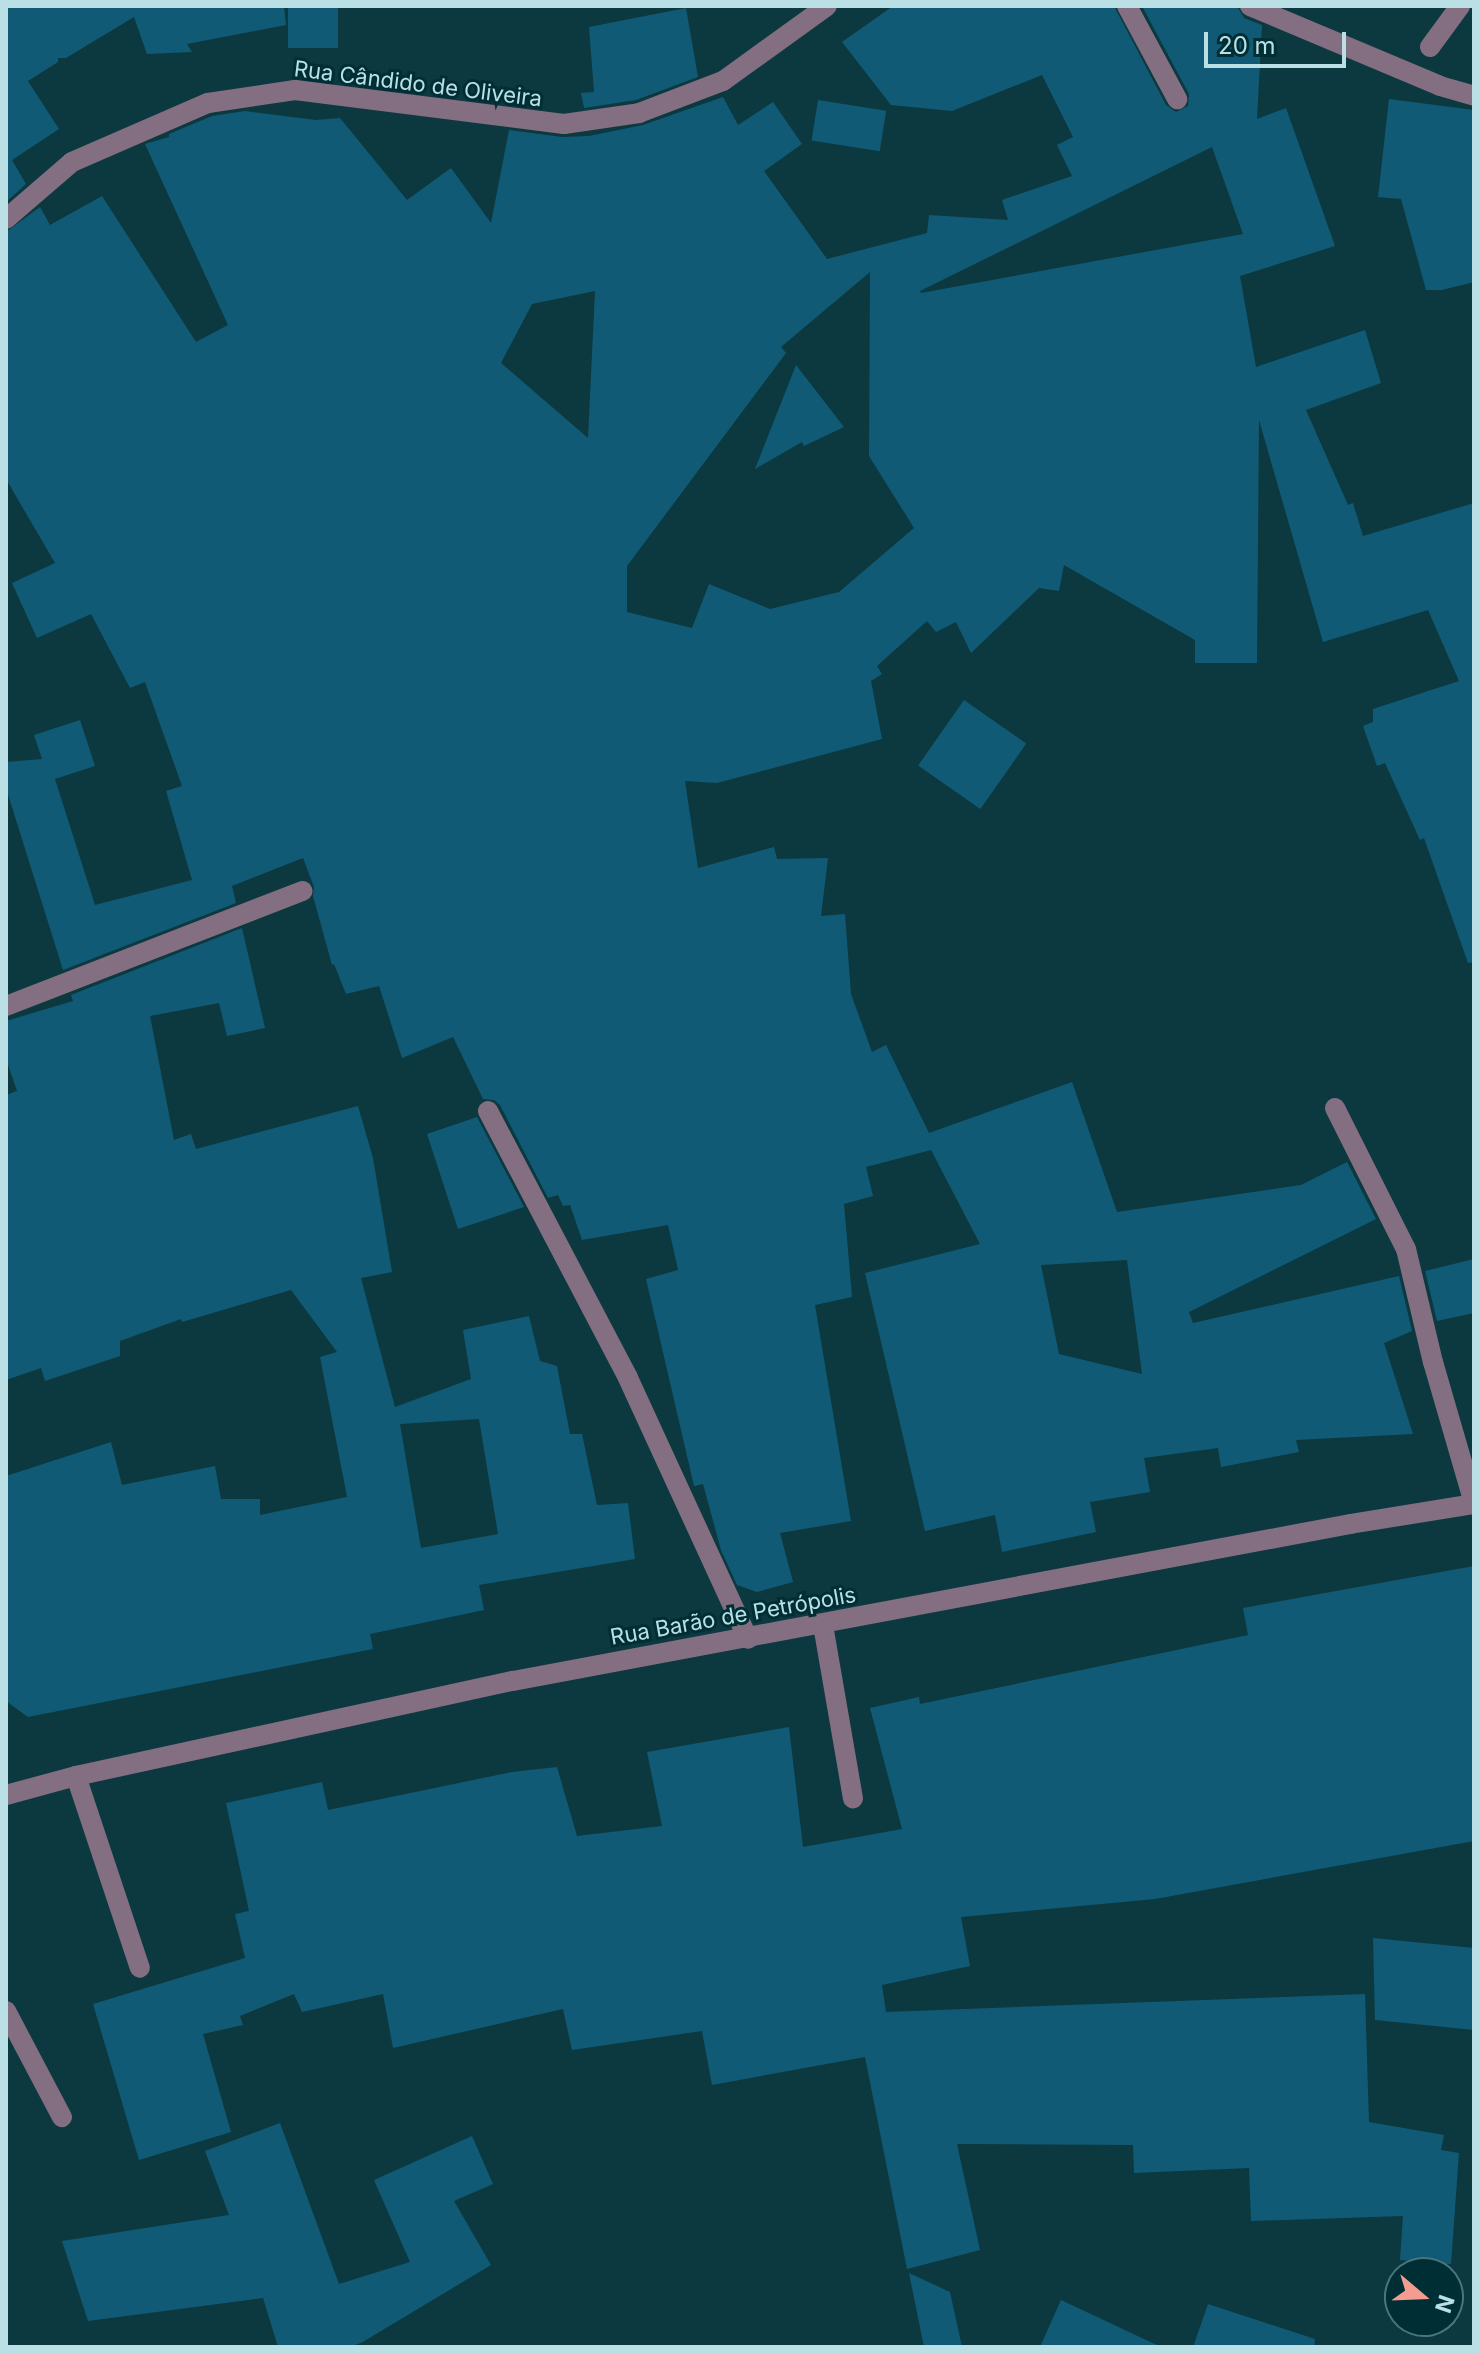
<!DOCTYPE html>
<html>
<head>
<meta charset="utf-8">
<style>
  body { margin:0 }
  #map { position:relative; width:1480px; height:2353px; overflow:hidden; background:#0c393f; font-family:Inter,sans-serif }
  div>[style] { position:absolute }
  .building>* { inset:0; background:#115a75; transform-origin:0 0 }
  .minor>* { height:20px; margin:-10px; padding:0 10px; transform-origin:10px; border-radius:10px; background:#846f82 }
  span { translate:-50% -50%; white-space:nowrap; text-align:center; line-height:1.15; -webkit-text-stroke:6px #002e35; paint-order:stroke }
  .street-label { font-size:22px; color:#bae0e6 }
  .frame { position:absolute; inset:0; border:8px solid #bae0e6; pointer-events:none }
  .north { position:absolute; left:1384px; top:2257px; width:80px; height:80px; box-sizing:border-box; background:#002e35; border:2px solid #4a757c; border-radius:50%; rotate:109deg; font-size:22px; font-weight:700; line-height:32px; text-align:center; color:#bae0e6 }
  .north::after { content:''; display:block; margin:auto; width:28px; height:36px; background:#f59c90; clip-path:polygon(50% 0,100% 100%,50% 72%,0 100%) }
  .scale { position:absolute; left:1204px; top:32px; width:142px; height:36px; box-sizing:border-box; border:4px solid #bae0e6; border-top:0; padding-left:10px; font-size:24px; line-height:28px; white-space:nowrap; color:#bae0e6; -webkit-text-stroke:6px #002e35; paint-order:stroke }
</style>
</head>
<body>
<div id="map">
  <div class="building">
    <div style="clip-path:polygon(6px 6px,284px 6px,286px 25px,187px 44px,192px 52px,147px 54px,134px 17px,66px 58px,58px 58px,58px 62px,28px 81px,59px 129px,12px 160px,26px 184px,6px 202px)"></div>
    <div style="left:288px;top:6px;width:50px;height:42px"></div>
    <div style="clip-path:polygon(evenodd,893px 6px,1114px 6px,1166px 105px,1176px 112px,1188px 106px,1189px 94px,1142px 6px,1237px 6px,1244px 18px,1262px 25px,1257px 119px,1286px 108px,1335px 246px,1240px 276px,1256px 367px,1365px 330px,1381px 383px,1306px 410px,1348px 505px,1353px 503px,1363px 536px,1474px 503px,1474px 962px,1468px 963px,1424px 838px,1420px 840px,1385px 763px,1377px 766px,1363px 726px,1373px 722px,1373px 709px,1459px 681px,1428px 610px,1323px 642px,1259px 420px,1257px 663px,1195px 663px,1195px 640px,1064px 565px,1059px 591px,1039px 588px,971px 653px,956px 622px,936px 632px,927px 621px,877px 666px,882px 674px,871px 681px,882px 739px,717px 783px,685px 781px,698px 868px,774px 847px,777px 859px,828px 858px,821px 916px,845px 914px,851px 994px,872px 1052px,886px 1045px,929px 1133px,1072px 1082px,1117px 1212px,1301px 1185px,1347px 1162px,1376px 1219px,1189px 1312px,1193px 1323px,1399px 1276px,1412px 1331px,1384px 1343px,1413px 1434px,1296px 1440px,1299px 1452px,1221px 1467px,1218px 1448px,1144px 1458px,1150px 1492px,1090px 1502px,1096px 1532px,1002px 1552px,995px 1515px,925px 1531px,865px 1273px,980px 1244px,931px 1150px,866px 1167px,873px 1196px,844px 1204px,852px 1297px,815px 1305px,851px 1521px,780px 1533px,793px 1582px,757px 1592px,737px 1585px,721px 1550px,703px 1484px,694px 1486px,646px 1279px,678px 1270px,668px 1225px,582px 1240px,570px 1205px,563px 1206px,558px 1195px,548px 1198px,500px 1105px,494px 1100px,483px 1099px,453px 1037px,402px 1058px,379px 986px,346px 994px,334px 964px,332px 965px,313px 896px,314px 887px,303px 858px,232px 886px,236px 903px,63px 970px,6px 788px,6px 762px,42px 759px,34px 735px,80px 720px,95px 766px,55px 779px,95px 905px,192px 880px,166px 791px,182px 786px,145px 682px,130px 688px,91px 614px,37px 638px,12px 583px,55px 563px,6px 479px,6px 232px,40px 207px,50px 225px,102px 196px,196px 342px,228px 325px,145px 144px,169px 137px,169px 134px,212px 116px,245px 111px,316px 120px,340px 118px,407px 200px,451px 168px,491px 223px,509px 130px,562px 137px,589px 136px,643px 125px,723px 97px,738px 125px,773px 102px,802px 144px,764px 171px,827px 259px,927px 233px,929px 215px,1008px 220px,1002px 200px,1072px 176px,1057px 145px,1073px 137px,1042px 75px,952px 111px,891px 105px,842px 42px,893px 6px,1212px 147px,1243px 234px,921px 293px,920px 291px,1212px 147px,893px 6px,870px 272px,869px 456px,914px 528px,839px 592px,770px 609px,709px 584px,692px 628px,627px 612px,627px 566px,786px 353px,781px 347px,870px 272px,893px 6px,595px 291px,588px 438px,501px 363px,532px 304px,595px 291px,893px 6px,1127px 1260px,1142px 1374px,1059px 1354px,1041px 1265px,1127px 1260px)"></div>
    <div style="clip-path:polygon(686px 8px,698px 77px,636px 100px,584px 108px,581px 93px,594px 92px,589px 27px)"></div>
    <div style="clip-path:polygon(1389px 99px,1474px 110px,1474px 282px,1442px 290px,1426px 290px,1401px 199px,1378px 197px)"></div>
    <div style="left:818px;top:100px;width:69px;height:41px;rotate:9deg"></div>
    <div style="clip-path:polygon(796px 365px,844px 427px,804px 446px,802px 442px,755px 469px)"></div>
    <div style="left:964px;top:700px;width:76px;height:80px;rotate:35deg"></div>
    <div style="clip-path:polygon(evenodd,242px 928px,265px 1028px,227px 1036px,219px 1003px,150px 1016px,174px 1140px,191px 1134px,196px 1149px,358px 1106px,373px 1158px,392px 1272px,361px 1278px,395px 1407px,471px 1379px,463px 1330px,529px 1316px,540px 1361px,557px 1366px,570px 1434px,582px 1434px,597px 1505px,628px 1503px,635px 1559px,479px 1585px,484px 1610px,370px 1634px,373px 1649px,28px 1717px,6px 1701px,6px 1476px,111px 1442px,122px 1485px,215px 1466px,221px 1499px,260px 1499px,260px 1515px,347px 1497px,320px 1357px,337px 1352px,291px 1290px,182px 1322px,181px 1319px,120px 1341px,120px 1356px,45px 1381px,41px 1368px,6px 1380px,6px 1095px,17px 1091px,6px 1059px,6px 1021px,73px 1001px,71px 995px,242px 928px,479px 1419px,498px 1534px,421px 1548px,400px 1424px,479px 1419px)"></div>
    <div style="clip-path:polygon(477px 1117px,524px 1207px,458px 1229px,427px 1134px)"></div>
    <div style="clip-path:polygon(1474px 1259px,1474px 1313px,1437px 1321px,1425px 1271px)"></div>
    <div style="clip-path:polygon(1474px 1566px,1474px 1841px,1155px 1899px,961px 1917px,970px 1966px,882px 1985px,886px 2012px,1365px 1994px,1369px 2122px,1444px 2135px,1441px 2150px,1459px 2153px,1451px 2264px,1400px 2260px,1403px 2216px,1251px 2221px,1249px 2168px,1134px 2173px,1133px 2145px,957px 2144px,980px 2250px,907px 2269px,865px 2057px,712px 2085px,702px 2031px,572px 2050px,563px 2009px,393px 2048px,383px 1994px,302px 2012px,294px 1994px,240px 2016px,243px 2025px,203px 2034px,231px 2132px,139px 2160px,93px 2004px,245px 1958px,235px 1914px,249px 1911px,226px 1803px,322px 1782px,328px 1810px,512px 1772px,557px 1767px,577px 1836px,662px 1826px,647px 1752px,789px 1727px,803px 1847px,902px 1829px,870px 1708px,919px 1697px,920px 1704px,1248px 1635px,1243px 1608px)"></div>
    <div style="clip-path:polygon(1373px 1938px,1474px 1948px,1474px 2030px,1375px 2020px)"></div>
    <div style="clip-path:polygon(280px 2123px,339px 2284px,410px 2262px,374px 2180px,472px 2136px,493px 2184px,454px 2201px,491px 2265px,361px 2343px,348px 2347px,278px 2347px,263px 2298px,88px 2321px,62px 2241px,229px 2215px,205px 2151px)"></div>
    <div style="clip-path:polygon(909px 2273px,950px 2292px,962px 2347px,924px 2347px)"></div>
    <div style="clip-path:polygon(1061px 2300px,1161px 2347px,1040px 2347px)"></div>
    <div style="clip-path:polygon(1208px 2304px,1315px 2339px,1314px 2347px,1193px 2347px)"></div>
  </div>
  <div class="minor">
    <div style="left:1127px;top:6px;width:106px;rotate:61.7deg"></div>
    <div style="left:1250px;top:6px;width:206px;rotate:22.8deg"></div>
    <div style="left:1440px;top:86px;width:35px;rotate:16deg"></div>
    <div style="left:1430px;top:47px;width:51px;rotate:-53.8deg"></div>
    <div style="left:6px;top:219px;width:87px;rotate:-40.8deg"></div>
    <div style="left:72px;top:162px;width:148px;rotate:-23.5deg"></div>
    <div style="left:208px;top:103px;width:88px;rotate:-8.5deg"></div>
    <div style="left:295px;top:90px;width:271px;rotate:7.2deg"></div>
    <div style="left:564px;top:124px;width:76px;rotate:-8.3deg"></div>
    <div style="left:639px;top:113px;width:90px;rotate:-20.9deg"></div>
    <div style="left:723px;top:81px;width:128px;rotate:-35.8deg"></div>
    <div style="left:6px;top:1006px;width:318px;rotate:-21.2deg"></div>
    <div style="left:1335px;top:1108px;width:158px;rotate:63.3deg"></div>
    <div style="left:1406px;top:1249px;width:116px;rotate:76.6deg"></div>
    <div style="left:1433px;top:1362px;width:147px;rotate:73.8deg"></div>
    <div style="left:488px;top:1111px;width:301px;rotate:62.3deg"></div>
    <div style="left:628px;top:1378px;width:287px;rotate:65.3deg"></div>
    <div style="left:823px;top:1625px;width:176px;rotate:80.2deg"></div>
    <div style="left:76px;top:1776px;width:202px;rotate:71.6deg"></div>
    <div style="left:6px;top:1795px;width:73px;rotate:-15.2deg"></div>
    <div style="left:76px;top:1776px;width:447px;rotate:-12.3deg"></div>
    <div style="left:513px;top:1681px;width:852px;rotate:-10.62deg"></div>
    <div style="left:1350px;top:1524px;width:126px;rotate:-9.2deg"></div>
    <div style="left:6px;top:2011px;width:120px;rotate:62.2deg"></div>
  </div>
  <div class="street-label">
    <span style="left:418px;top:84px;rotate:7deg">Rua Cândido de Oliveira</span>
    <span style="left:733px;top:1616px;rotate:-10deg">Rua Barão de Petrópolis</span>
  </div>
  <div class="frame"></div>
  <div class="north">N</div>
  <div class="scale">20 m</div>
</div>
</body>
</html>
